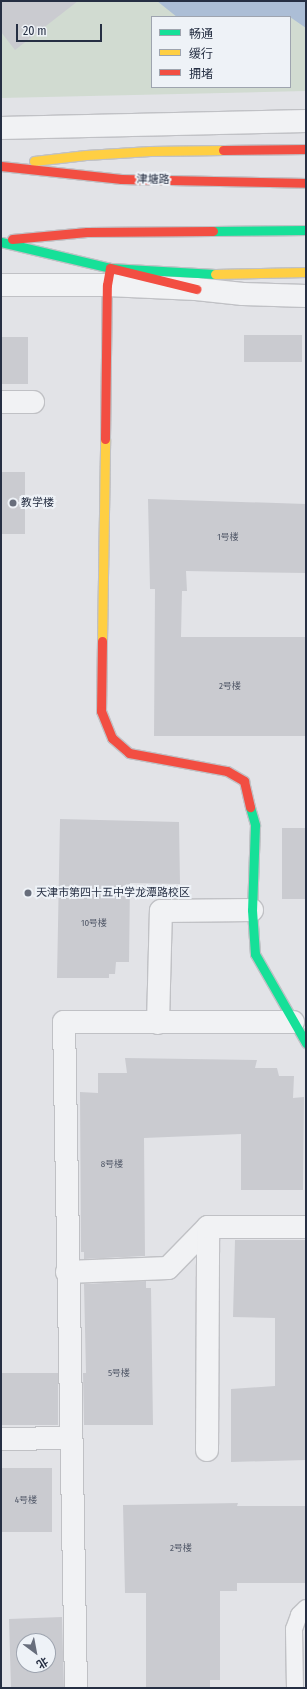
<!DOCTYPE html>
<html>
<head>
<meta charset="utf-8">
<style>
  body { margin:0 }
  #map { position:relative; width:307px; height:1689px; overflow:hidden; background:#e2e3e7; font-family:"Fira Sans Condensed","Noto Sans SC",sans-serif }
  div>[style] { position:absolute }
  .green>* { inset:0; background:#d1dbd1 }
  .water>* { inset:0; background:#acbed6 }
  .building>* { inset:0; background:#cacbd0; transform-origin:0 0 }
  .roads { filter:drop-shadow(1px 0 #c0c1c5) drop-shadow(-1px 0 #c0c1c5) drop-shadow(0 1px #c0c1c5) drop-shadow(0 -1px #c0c1c5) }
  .lane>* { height:16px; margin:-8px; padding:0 8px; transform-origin:8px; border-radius:8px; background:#f1f2f4 }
  .street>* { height:22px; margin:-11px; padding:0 11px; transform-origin:11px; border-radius:11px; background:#f1f2f4 }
  .fast>* { height:9px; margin:-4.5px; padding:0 4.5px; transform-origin:4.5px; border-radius:4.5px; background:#16e098 }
  .slow>* { height:9px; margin:-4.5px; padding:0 4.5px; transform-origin:4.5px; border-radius:4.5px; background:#ffcf43 }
  .jam>* { height:9px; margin:-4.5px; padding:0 4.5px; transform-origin:4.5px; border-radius:4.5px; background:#f24e42 }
  .dots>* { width:11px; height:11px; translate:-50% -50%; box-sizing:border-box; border:2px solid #eef2f7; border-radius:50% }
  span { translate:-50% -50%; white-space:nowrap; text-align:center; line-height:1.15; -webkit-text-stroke:4px #eef2f7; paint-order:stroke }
  .number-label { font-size:9px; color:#505767 }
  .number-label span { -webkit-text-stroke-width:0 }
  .street-label { font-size:11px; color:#262f43 }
  .poi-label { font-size:11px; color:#262f43 }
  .left { translate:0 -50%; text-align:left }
  .frame { position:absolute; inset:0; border:2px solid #262f43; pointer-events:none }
  .legend { position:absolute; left:151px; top:16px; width:140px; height:72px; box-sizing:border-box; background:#eef2f7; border:1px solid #9ea4af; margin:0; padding:5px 7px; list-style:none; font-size:12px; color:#262f43 }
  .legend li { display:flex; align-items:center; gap:8px; height:20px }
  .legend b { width:20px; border:1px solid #9ea4af }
  .north { position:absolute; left:16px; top:1633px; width:40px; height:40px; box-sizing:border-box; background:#eef2f7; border:1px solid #9ea4af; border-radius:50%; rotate:148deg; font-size:11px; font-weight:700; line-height:16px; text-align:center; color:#262f43 }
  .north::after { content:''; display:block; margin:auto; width:14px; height:18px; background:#686e7c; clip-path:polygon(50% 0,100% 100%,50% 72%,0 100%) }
  .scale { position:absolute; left:16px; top:24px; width:86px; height:18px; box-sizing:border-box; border:2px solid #262f43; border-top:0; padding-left:5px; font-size:12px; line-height:14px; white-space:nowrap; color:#262f43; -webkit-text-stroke:3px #eef2f7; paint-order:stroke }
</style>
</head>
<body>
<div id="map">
  <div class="green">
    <div style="clip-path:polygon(evenodd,1px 1px,306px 1px,306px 91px,1px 98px,1px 1px,152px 17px,290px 17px,290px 87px,152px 87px,152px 17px)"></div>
  </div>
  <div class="water">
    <div style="clip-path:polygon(157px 1px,306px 1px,306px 28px,290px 17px,177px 17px)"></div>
  </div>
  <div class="building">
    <div style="clip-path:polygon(1px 1px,78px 1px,15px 50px,1px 32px)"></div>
    <div style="left:244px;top:335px;width:58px;height:27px"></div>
    <div style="left:1px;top:337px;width:27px;height:47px"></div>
    <div style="left:1px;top:472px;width:24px;height:62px"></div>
    <div style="clip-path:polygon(148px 499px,306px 504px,306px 573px,186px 571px,187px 591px,182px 591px,181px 637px,306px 637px,306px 736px,154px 736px,155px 589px,150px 589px)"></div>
    <div style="clip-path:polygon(60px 819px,179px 822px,180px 884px,130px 883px,129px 962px,116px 962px,115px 974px,109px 974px,109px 978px,57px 978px)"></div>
    <div style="left:282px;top:828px;width:24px;height:71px"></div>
    <div style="clip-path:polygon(125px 1058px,257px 1060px,255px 1068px,277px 1068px,279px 1076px,294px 1076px,293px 1098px,304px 1097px,303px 1190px,241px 1190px,241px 1134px,144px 1138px,145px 1256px,84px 1259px,84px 1252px,81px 1252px,80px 1092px,98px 1093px,98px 1073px,127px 1073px)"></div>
    <div style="clip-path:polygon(235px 1240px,306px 1240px,306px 1460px,231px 1462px,231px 1389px,275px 1386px,275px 1318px,233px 1317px)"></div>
    <div style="clip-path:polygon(146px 1281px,146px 1288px,151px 1288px,153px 1425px,84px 1425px,83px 1373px,86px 1373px,84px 1284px)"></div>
    <div style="left:1px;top:1373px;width:57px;height:52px"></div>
    <div style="left:1px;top:1468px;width:51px;height:64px"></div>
    <div style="clip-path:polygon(238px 1503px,237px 1506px,306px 1506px,306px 1583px,237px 1583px,237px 1591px,220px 1591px,220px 1680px,210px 1680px,210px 1688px,146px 1688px,146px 1593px,125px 1593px,123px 1505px)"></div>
    <div style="clip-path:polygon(evenodd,62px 1617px,64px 1688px,11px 1688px,9px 1619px,62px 1617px,24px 1641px,48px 1641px,48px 1665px,24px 1665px,24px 1641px)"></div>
  </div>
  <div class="roads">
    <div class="lane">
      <div style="left:295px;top:1688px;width:59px;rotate:-91deg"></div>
      <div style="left:294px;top:1629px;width:15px;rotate:-70deg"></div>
      <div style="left:299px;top:1615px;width:10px;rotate:-45deg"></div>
    </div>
    <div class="street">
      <div style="left:1px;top:128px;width:305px;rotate:-1.3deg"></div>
      <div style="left:1px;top:285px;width:106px"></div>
      <div style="left:107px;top:285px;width:89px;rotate:2.6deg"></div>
      <div style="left:196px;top:289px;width:47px;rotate:6.1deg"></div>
      <div style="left:243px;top:294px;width:63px;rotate:1.8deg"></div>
      <div style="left:1px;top:402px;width:32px"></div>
      <div style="left:158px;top:1023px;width:112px;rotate:-88.5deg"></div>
      <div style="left:161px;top:911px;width:91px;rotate:-0.6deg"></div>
      <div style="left:67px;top:1272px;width:101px;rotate:-2.3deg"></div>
      <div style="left:168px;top:1268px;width:57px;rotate:-45.7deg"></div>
      <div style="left:1px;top:1439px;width:69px;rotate:-0.8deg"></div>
      <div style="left:207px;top:1450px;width:223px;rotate:-89.7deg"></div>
      <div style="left:208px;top:1227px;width:98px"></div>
      <div style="left:76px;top:1688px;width:666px;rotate:-91.03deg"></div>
      <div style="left:64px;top:1022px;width:229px"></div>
    </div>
    <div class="fast">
      <div style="left:213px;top:231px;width:93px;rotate:-0.6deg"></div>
      <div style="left:1px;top:242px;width:112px;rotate:13.4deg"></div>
      <div style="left:110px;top:268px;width:105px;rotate:3.3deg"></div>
      <div style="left:250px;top:807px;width:19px;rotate:74deg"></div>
      <div style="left:255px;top:825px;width:85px;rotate:92deg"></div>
      <div style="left:252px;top:910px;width:44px;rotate:86.1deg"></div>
      <div style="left:255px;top:954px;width:103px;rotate:60.2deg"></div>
    </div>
    <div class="slow">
      <div style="left:34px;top:161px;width:52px;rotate:-6.6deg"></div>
      <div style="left:86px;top:155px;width:64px;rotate:-3.6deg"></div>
      <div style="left:150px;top:151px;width:73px;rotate:-0.8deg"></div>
      <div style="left:215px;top:274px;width:91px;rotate:-1.3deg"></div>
      <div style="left:102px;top:641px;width:202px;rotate:-89.1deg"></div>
    </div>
    <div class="jam">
      <div style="left:223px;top:150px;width:83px;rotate:-0.7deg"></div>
      <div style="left:1px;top:166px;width:121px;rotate:6.2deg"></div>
      <div style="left:121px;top:179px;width:185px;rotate:1.2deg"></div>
      <div style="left:12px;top:239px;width:75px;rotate:-5.3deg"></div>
      <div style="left:87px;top:232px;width:126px;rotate:-0.5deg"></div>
      <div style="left:105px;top:439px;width:154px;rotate:-89.3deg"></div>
      <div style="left:107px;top:285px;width:17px;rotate:-80deg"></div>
      <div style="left:110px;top:268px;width:89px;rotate:13.7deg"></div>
      <div style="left:102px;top:641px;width:70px;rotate:90.8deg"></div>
      <div style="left:101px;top:711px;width:29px;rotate:68deg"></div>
      <div style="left:112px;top:738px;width:23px;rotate:41deg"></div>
      <div style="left:129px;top:753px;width:100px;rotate:10.4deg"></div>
      <div style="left:227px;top:771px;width:20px;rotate:30deg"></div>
      <div style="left:244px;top:781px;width:27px;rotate:77deg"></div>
    </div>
  </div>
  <div class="dots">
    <div style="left:13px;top:503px;background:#686e7c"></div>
    <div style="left:28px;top:893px;background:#686e7c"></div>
  </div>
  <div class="number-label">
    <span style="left:228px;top:537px">1号楼</span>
    <span style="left:230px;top:686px">2号楼</span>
    <span style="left:94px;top:923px">10号楼</span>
    <span style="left:112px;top:1164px">8号楼</span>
    <span style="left:119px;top:1373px">5号楼</span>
    <span style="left:26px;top:1500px">4号楼</span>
    <span style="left:181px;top:1548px">2号楼</span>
  </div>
  <div class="street-label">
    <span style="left:153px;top:180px;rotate:1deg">津塘路</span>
  </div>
  <div class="poi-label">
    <span class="left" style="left:21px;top:503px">教学楼</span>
    <span class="left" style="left:36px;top:893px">天津市第四十五中学龙潭路校区</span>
  </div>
  <div class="frame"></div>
  <ul class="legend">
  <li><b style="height:5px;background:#16e098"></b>畅通</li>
  <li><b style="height:5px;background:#ffcf43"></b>缓行</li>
  <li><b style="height:5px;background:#f24e42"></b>拥堵</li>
  </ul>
  <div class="north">北</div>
  <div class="scale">20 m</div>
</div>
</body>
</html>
